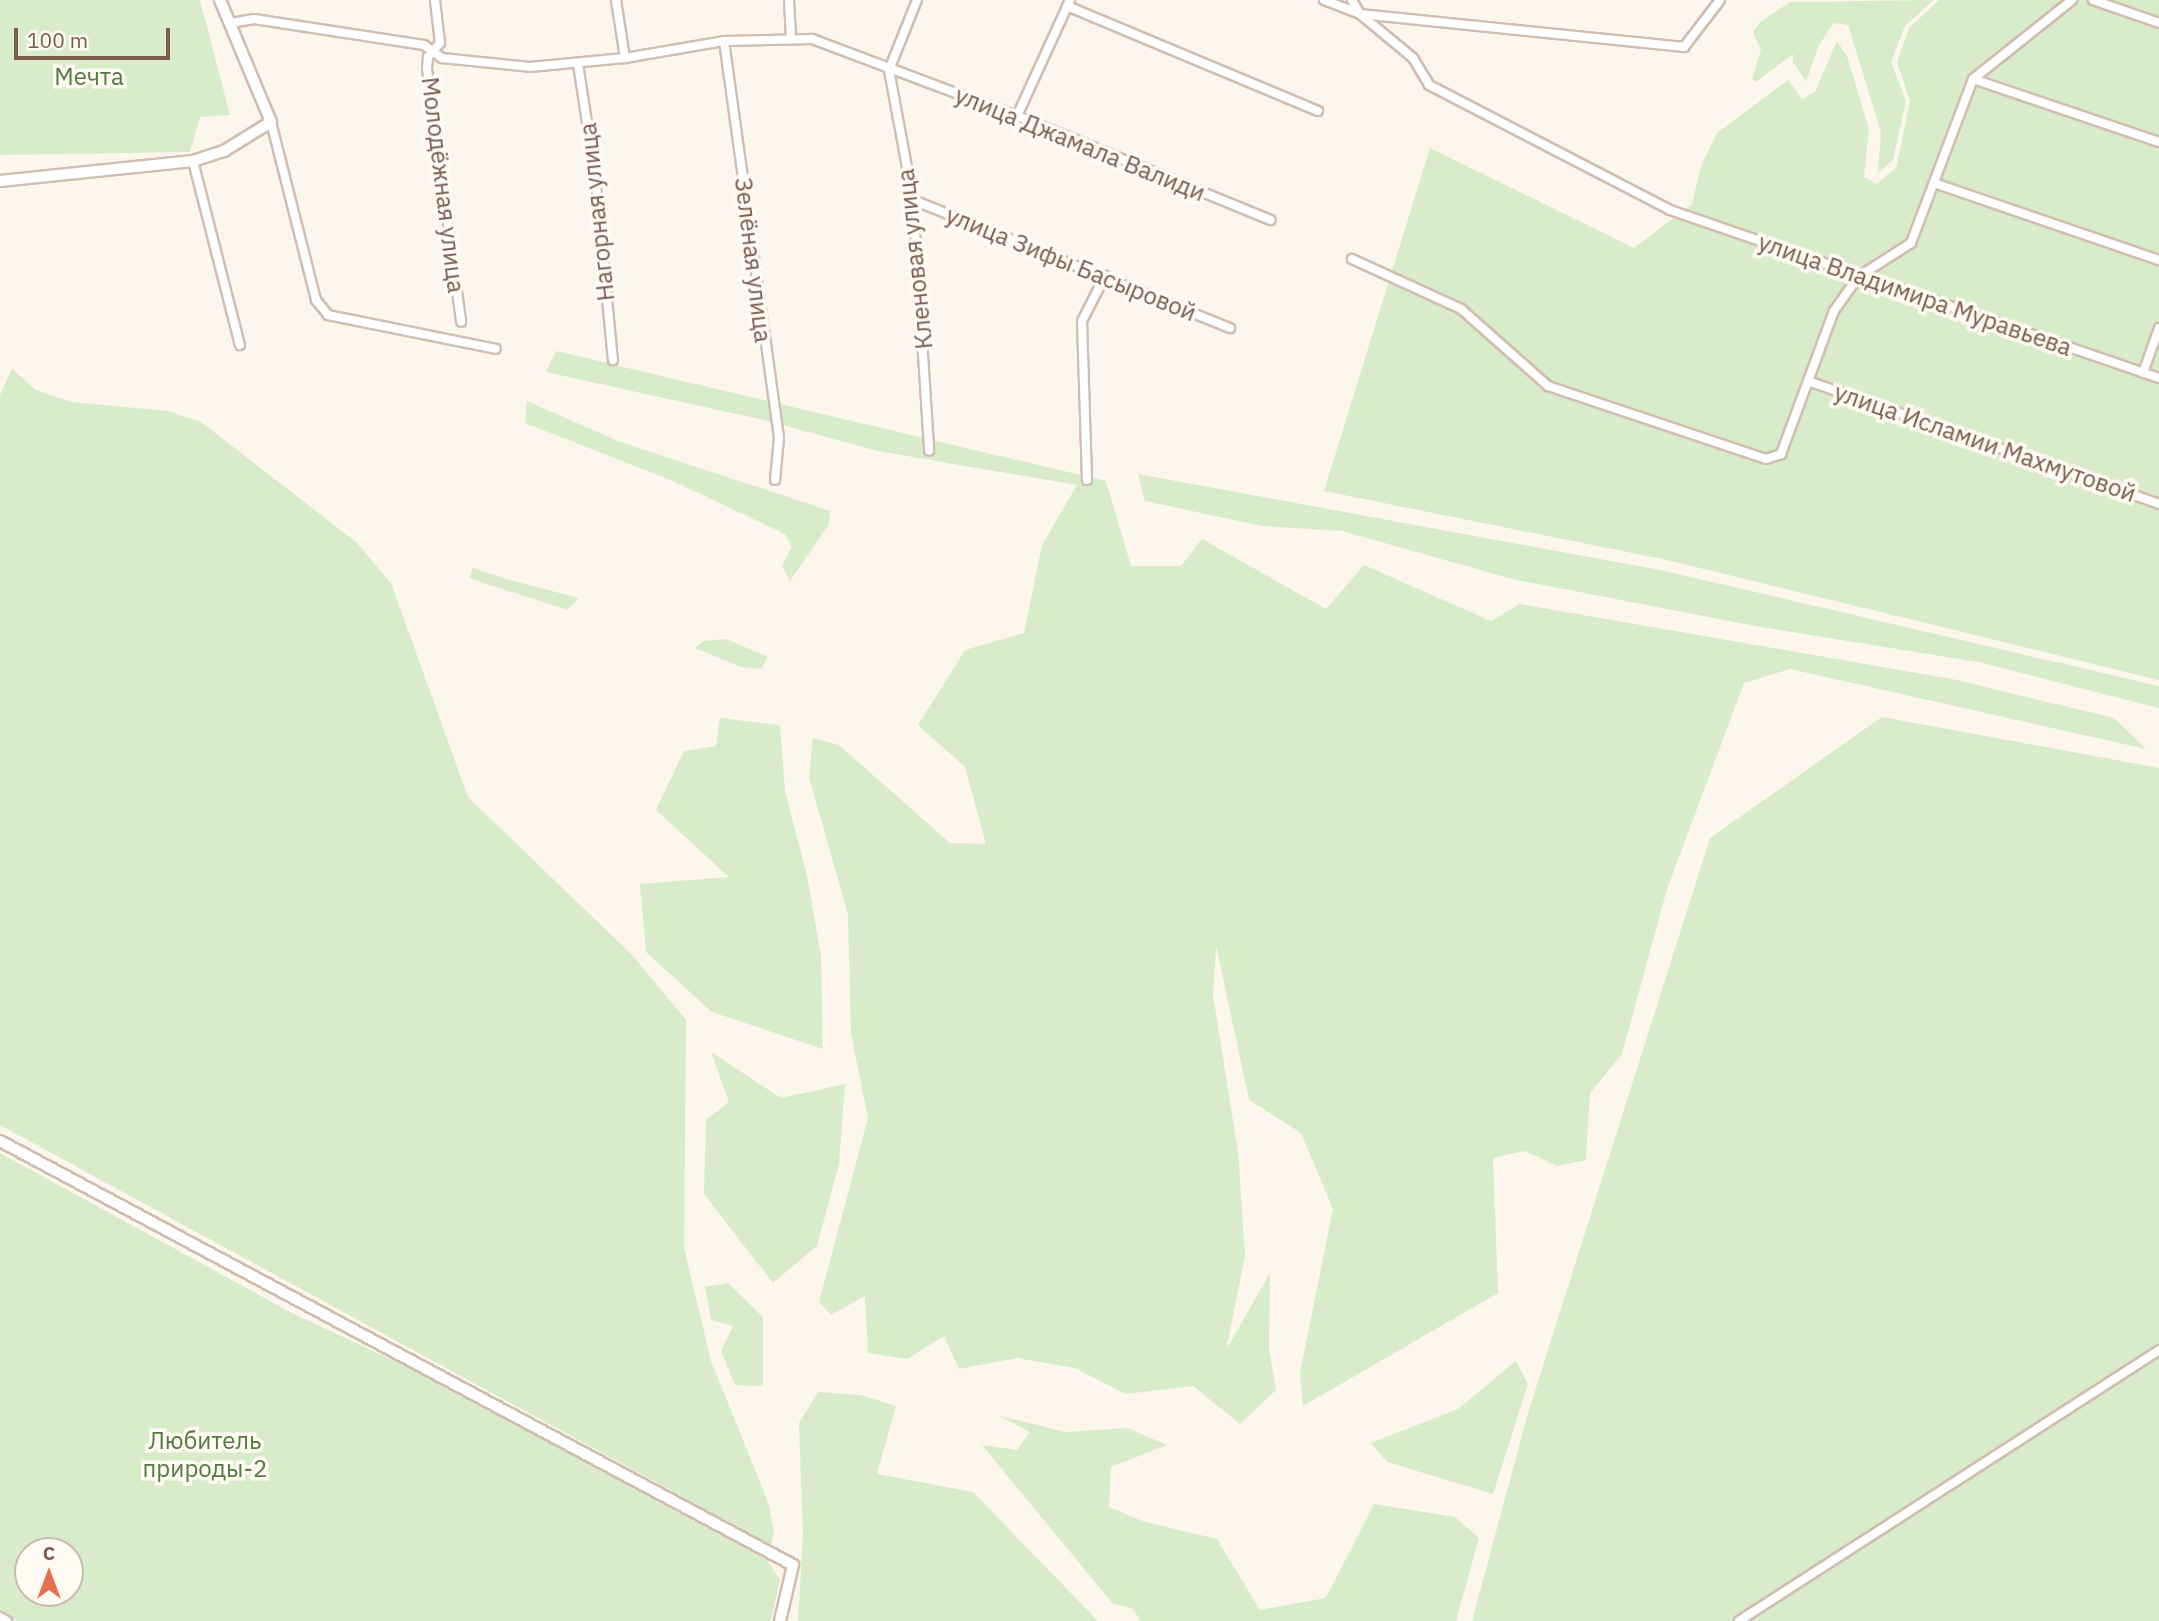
<!DOCTYPE html>
<html>
<head>
<meta charset="utf-8">
<style>
  body { margin:0 }
  #map { position:relative; width:2159px; height:1621px; overflow:hidden; background:#fdf6ec; font-family:"IBM Plex Sans",sans-serif }
  div>[style] { position:absolute }
  .green>* { inset:0; background:#d8ecc9 }
  .roads { filter:drop-shadow(2px 0 #d1beb0) drop-shadow(-2px 0 #d1beb0) drop-shadow(0 2px #d1beb0) drop-shadow(0 -2px #d1beb0) }
  .minor>* { height:8px; margin:-4px; padding:0 4px; transform-origin:4px; border-radius:4px; background:#fff }
  .tertiary>* { height:10px; margin:-5px; padding:0 5px; transform-origin:5px; border-radius:5px; background:#fff }
  span { translate:-50% -50%; white-space:nowrap; text-align:center; line-height:1.15; -webkit-text-stroke:7px #fffaf3; paint-order:stroke }
  .park-label { font-size:24px; color:#537a41 }
  .street-label { font-size:24px; color:#7a5c4d }
  .north { position:absolute; left:14px; top:1537px; width:70px; height:70px; box-sizing:border-box; background:#fffaf3; border:2px solid #cabbb1; border-radius:50%; rotate:0deg; font-size:19px; font-weight:700; line-height:28px; text-align:center; color:#7a5c4d }
  .north::after { content:''; display:block; margin:auto; width:24px; height:32px; background:#e76f51; clip-path:polygon(50% 0,100% 100%,50% 72%,0 100%) }
  .scale { position:absolute; left:14px; top:28px; width:156px; height:32px; box-sizing:border-box; border:4px solid #7a5c4d; border-top:0; padding-left:9px; font-size:21px; line-height:24px; white-space:nowrap; color:#7a5c4d; -webkit-text-stroke:5px #fffaf3; paint-order:stroke }
</style>
</head>
<body>
<div id="map">
  <div class="green">
    <div style="clip-path:polygon(0 0,200px 0,230px 115px,200px 117px,190px 152px,0 155px)"></div>
    <div style="clip-path:polygon(1934px 0,1905px 26px,1891px 62px,1906px 101px,1893px 160px,1878px 173px,1881px 132px,1848px 25px,1834px 23px,1819px 45px,1806px 82px,1793px 62px,1793px 54px,1756px 82px,1752px 79px,1761px 50px,1753px 32px,1760px 22px,1790px 2px)"></div>
    <div style="clip-path:polygon(1939px 0,2159px 0,2159px 680px,1667px 560px,1324px 491px,1430px 148px,1634px 248px,1692px 204px,1701px 166px,1717px 133px,1788px 80px,1802px 99px,1815px 92px,1837px 41px,1847px 56px,1869px 129px,1864px 177px,1876px 184px,1896px 168px,1910px 101px,1897px 62px,1909px 28px)"></div>
    <div style="clip-path:polygon(556px 351px,1106px 481px,1131px 566px,1181px 566px,1202px 539px,1326px 609px,1364px 565px,1491px 621px,1520px 604px,1957px 680px,2114px 718px,2146px 749px,1790px 669px,1744px 683px,1667px 889px,1622px 1054px,1590px 1093px,1586px 1160px,1557px 1166px,1525px 1151px,1493px 1158px,1498px 1293px,1303px 1406px,1300px 1372px,1333px 1209px,1301px 1133px,1249px 1100px,1216px 945px,1213px 995px,1238px 1152px,1245px 1256px,1226px 1350px,1270px 1273px,1269px 1349px,1276px 1390px,1240px 1424px,1193px 1386px,1126px 1394px,1075px 1368px,1017px 1358px,959px 1369px,944px 1336px,907px 1359px,868px 1353px,865px 1296px,831px 1315px,819px 1302px,868px 1118px,851px 1034px,848px 915px,809px 777px,813px 738px,839px 745px,950px 843px,986px 844px,965px 767px,918px 725px,965px 650px,1024px 633px,1042px 545px,1077px 485px,878px 451px,764px 420px,546px 372px)"></div>
    <div style="clip-path:polygon(12px 369px,36px 390px,71px 402px,168px 411px,201px 422px,356px 542px,391px 583px,468px 797px,634px 957px,686px 1020px,684px 1248px,711px 1361px,768px 1502px,774px 1530px,771px 1545px,0 1125px,0 395px)"></div>
    <div style="clip-path:polygon(527px 401px,618px 441px,830px 511px,829px 524px,790px 581px,782px 566px,792px 547px,785px 534px,673px 481px,525px 423px)"></div>
    <div style="clip-path:polygon(1138px 474px,1665px 571px,2159px 686px,2159px 708px,1978px 662px,1755px 626px,1512px 579px,1342px 531px,1262px 526px,1145px 501px)"></div>
    <div style="clip-path:polygon(473px 568px,506px 579px,579px 598px,567px 610px,469px 578px)"></div>
    <div style="clip-path:polygon(726px 639px,768px 657px,761px 669px,741px 667px,695px 648px,703px 641px)"></div>
    <div style="clip-path:polygon(1882px 717px,2159px 768px,2159px 1621px,1472px 1621px,1528px 1413px,1710px 838px)"></div>
    <div style="clip-path:polygon(720px 718px,780px 725px,785px 791px,807px 875px,821px 957px,823px 1049px,712px 1012px,646px 952px,640px 884px,729px 877px,656px 810px,684px 751px,716px 746px)"></div>
    <div style="clip-path:polygon(711px 1052px,781px 1098px,845px 1084px,839px 1164px,817px 1246px,773px 1283px,704px 1194px,706px 1120px,729px 1102px)"></div>
    <div style="clip-path:polygon(evenodd,0 1153px,292px 1313px,416px 1371px,767px 1560px,780px 1580px,771px 1621px,17px 1621px,0 1612px,0 1153px,28px 1551px,70px 1551px,70px 1593px,28px 1593px,28px 1551px)"></div>
    <div style="clip-path:polygon(728px 1283px,763px 1317px,763px 1386px,735px 1385px,721px 1351px,733px 1326px,711px 1320px,705px 1287px)"></div>
    <div style="clip-path:polygon(1516px 1361px,1528px 1384px,1493px 1494px,1387px 1462px,1371px 1443px,1458px 1409px)"></div>
    <div style="clip-path:polygon(818px 1392px,861px 1395px,896px 1406px,877px 1474px,973px 1492px,1098px 1621px,798px 1621px,803px 1534px,799px 1423px)"></div>
    <div style="clip-path:polygon(997px 1415px,1065px 1432px,1127px 1428px,1167px 1445px,1111px 1467px,1109px 1507px,1145px 1522px,1217px 1539px,1260px 1610px,1326px 1598px,1374px 1504px,1455px 1517px,1479px 1538px,1456px 1621px,1141px 1621px,1132px 1608px,1113px 1604px,982px 1445px,1017px 1450px,1030px 1432px)"></div>
  </div>
  <div class="roads">
    <div class="minor">
      <div style="left:435px;top:0;width:43px;rotate:83.4deg"></div>
      <div style="left:440px;top:43px;width:18px;rotate:131deg"></div>
      <div style="left:428px;top:57px;width:12px;rotate:95deg"></div>
      <div style="left:427px;top:69px;width:255px;rotate:82.3deg"></div>
      <div style="left:616px;top:0;width:59px;rotate:81.2deg"></div>
      <div style="left:789px;top:0;width:36px;rotate:87deg"></div>
      <div style="left:1324px;top:0;width:39px;rotate:21deg"></div>
      <div style="left:1360px;top:14px;width:16px;rotate:-120deg"></div>
      <div style="left:2093px;top:0;width:70px;rotate:19.2deg"></div>
      <div style="left:1067px;top:6px;width:272px;rotate:22.7deg"></div>
      <div style="left:1360px;top:14px;width:69px;rotate:39.7deg"></div>
      <div style="left:1413px;top:58px;width:31px;rotate:59deg"></div>
      <div style="left:1429px;top:85px;width:271px;rotate:27.4deg"></div>
      <div style="left:1670px;top:210px;width:517px;rotate:18.96deg"></div>
      <div style="left:1360px;top:14px;width:326px;rotate:5.8deg"></div>
      <div style="left:1684px;top:47px;width:59px;rotate:-52.5deg"></div>
      <div style="left:231px;top:23px;width:23px;rotate:-10deg"></div>
      <div style="left:254px;top:19px;width:172px;rotate:8.7deg"></div>
      <div style="left:424px;top:45px;width:22px;rotate:36deg"></div>
      <div style="left:442px;top:58px;width:88px;rotate:5.8deg"></div>
      <div style="left:530px;top:67px;width:95px;rotate:-5.4deg"></div>
      <div style="left:625px;top:58px;width:100px;rotate:-9.7deg"></div>
      <div style="left:724px;top:41px;width:88px;rotate:-1.3deg"></div>
      <div style="left:812px;top:39px;width:219px;rotate:20.6deg"></div>
      <div style="left:1017px;top:116px;width:274px;rotate:22.3deg"></div>
      <div style="left:724px;top:41px;width:401px;rotate:82.1deg"></div>
      <div style="left:779px;top:438px;width:42px;rotate:95.4deg"></div>
      <div style="left:578px;top:64px;width:111px;rotate:81.2deg"></div>
      <div style="left:595px;top:174px;width:187px;rotate:84.5deg"></div>
      <div style="left:889px;top:70px;width:132px;rotate:79.5deg"></div>
      <div style="left:913px;top:200px;width:251px;rotate:86.3deg"></div>
      <div style="left:889px;top:70px;width:75px;rotate:-68.2deg"></div>
      <div style="left:1973px;top:79px;width:196px;rotate:18.7deg"></div>
      <div style="left:1973px;top:79px;width:127px;rotate:-38.6deg"></div>
      <div style="left:1017px;top:116px;width:128px;rotate:-65.4deg"></div>
      <div style="left:271px;top:122px;width:184px;rotate:75.8deg"></div>
      <div style="left:316px;top:300px;width:19px;rotate:51deg"></div>
      <div style="left:328px;top:315px;width:171px;rotate:11.4deg"></div>
      <div style="left:193px;top:161px;width:190px;rotate:75.7deg"></div>
      <div style="left:1934px;top:183px;width:238px;rotate:18.9deg"></div>
      <div style="left:913px;top:200px;width:342px;rotate:22deg"></div>
      <div style="left:1352px;top:259px;width:120px;rotate:24.6deg"></div>
      <div style="left:1461px;top:309px;width:116px;rotate:41.5deg"></div>
      <div style="left:1548px;top:386px;width:230px;rotate:18.5deg"></div>
      <div style="left:1766px;top:459px;width:16px;rotate:-18deg"></div>
      <div style="left:1781px;top:454px;width:153px;rotate:-69.7deg"></div>
      <div style="left:1834px;top:311px;width:42px;rotate:-54.8deg"></div>
      <div style="left:1858px;top:277px;width:63px;rotate:-32.7deg"></div>
      <div style="left:1911px;top:243px;width:175px;rotate:-69.3deg"></div>
      <div style="left:2143px;top:373px;width:48px;rotate:-70.4deg"></div>
      <div style="left:1811px;top:382px;width:369px;rotate:19.3deg"></div>
      <div style="left:1087px;top:480px;width:159px;rotate:-91.8deg"></div>
      <div style="left:1082px;top:321px;width:51px;rotate:-62.9deg"></div>
      <div style="left:0;top:1617px;width:8px;rotate:30deg"></div>
      <div style="left:1739px;top:1621px;width:500px;rotate:-32.8deg"></div>
    </div>
    <div class="tertiary">
      <div style="left:0;top:181px;width:194px;rotate:-5.9deg"></div>
      <div style="left:193px;top:161px;width:33px;rotate:-18deg"></div>
      <div style="left:224px;top:151px;width:55px;rotate:-31.7deg"></div>
      <div style="left:271px;top:122px;width:132px;rotate:-112.7deg"></div>
      <div style="left:0;top:1141px;width:899px;rotate:28.13deg"></div>
      <div style="left:793px;top:1565px;width:57px;rotate:103.1deg"></div>
    </div>
  </div>
  <div class="park-label">
    <span style="left:89px;top:77px">Мечта</span>
    <span style="left:205px;top:1455px">Любитель<br>природы-2</span>
  </div>
  <div class="street-label">
    <span style="left:1080px;top:144px;rotate:22deg">улица Джамала Валиди</span>
    <span style="left:443px;top:185px;rotate:83deg">Молодёжная улица</span>
    <span style="left:597px;top:212px;rotate:-96deg">Нагорная улица</span>
    <span style="left:915px;top:259px;rotate:-96deg">Кленовая улица</span>
    <span style="left:753px;top:260px;rotate:83deg">Зелёная улица</span>
    <span style="left:1071px;top:264px;rotate:22deg">улица Зифы Басыровой</span>
    <span style="left:1915px;top:295px;rotate:19deg">улица Владимира Муравьева</span>
    <span style="left:1985px;top:443px;rotate:19deg">улица Исламии Махмутовой</span>
  </div>
  <div class="north">С</div>
  <div class="scale">100 m</div>
</div>
</body>
</html>
